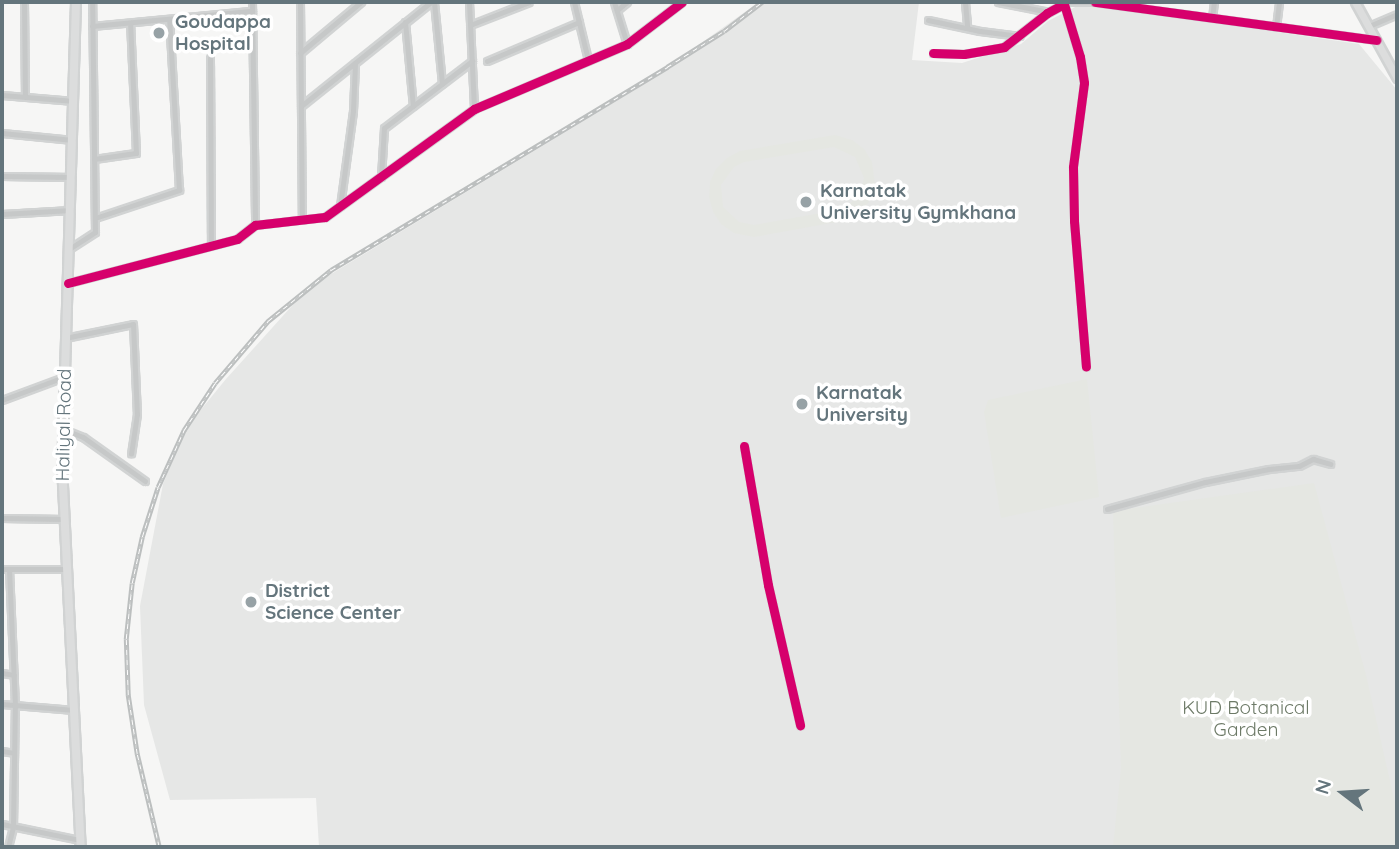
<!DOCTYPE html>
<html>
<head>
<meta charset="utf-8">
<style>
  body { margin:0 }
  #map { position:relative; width:1399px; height:849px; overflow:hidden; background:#f6f6f5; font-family:Quicksand,sans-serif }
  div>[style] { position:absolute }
  .built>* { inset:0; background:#e6e7e6 }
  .green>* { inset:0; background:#e5e7e2 }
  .roads { filter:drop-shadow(2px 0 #d1d3d3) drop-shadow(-2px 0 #d1d3d3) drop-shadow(0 2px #d1d3d3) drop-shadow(0 -2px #d1d3d3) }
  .street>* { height:5px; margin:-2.5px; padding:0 2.5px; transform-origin:2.5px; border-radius:2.5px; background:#c6c8c8 }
  .secondary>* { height:7px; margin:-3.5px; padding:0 3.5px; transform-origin:3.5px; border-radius:3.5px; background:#dcdddd }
  .primary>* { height:8px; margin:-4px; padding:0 4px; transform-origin:4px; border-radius:4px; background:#dcdddd }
  .rail>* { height:4.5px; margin-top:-2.25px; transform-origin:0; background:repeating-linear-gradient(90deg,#fff 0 5px,#bcbfbf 0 10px); box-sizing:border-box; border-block:2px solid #bcbfbf }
  .cycleway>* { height:9px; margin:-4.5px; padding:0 4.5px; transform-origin:4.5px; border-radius:4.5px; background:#d6006c }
  .dots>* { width:19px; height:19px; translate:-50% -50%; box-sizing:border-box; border:4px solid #fff; border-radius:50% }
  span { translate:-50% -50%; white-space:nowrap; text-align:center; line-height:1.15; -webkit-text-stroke:7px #fff; paint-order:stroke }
  .poi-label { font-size:19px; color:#64757c; font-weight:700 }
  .left { translate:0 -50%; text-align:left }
  .street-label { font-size:19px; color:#64757c }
  .park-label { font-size:19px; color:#6d7a67 }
  .frame { position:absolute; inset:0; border:4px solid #64757c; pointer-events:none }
  .north { position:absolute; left:1308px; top:758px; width:70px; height:70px; -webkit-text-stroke:5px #fff; paint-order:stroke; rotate:287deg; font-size:19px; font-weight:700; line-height:28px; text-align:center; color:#64757c }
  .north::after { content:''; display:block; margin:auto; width:24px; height:32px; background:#64757c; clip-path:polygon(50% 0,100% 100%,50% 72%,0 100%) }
</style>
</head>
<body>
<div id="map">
  <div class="built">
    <div style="clip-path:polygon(759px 2px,919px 2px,912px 60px,962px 63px,1021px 44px,1048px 21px,1079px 5px,1169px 16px,1359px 44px,1397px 90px,1397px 847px,319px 847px,316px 798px,170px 800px,144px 705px,140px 606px,163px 484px,186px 428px,226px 379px,308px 288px,638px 88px)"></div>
  </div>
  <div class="green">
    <div style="clip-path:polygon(evenodd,835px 135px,852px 140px,864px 149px,872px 162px,875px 185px,871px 199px,861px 212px,848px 220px,754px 237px,734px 233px,721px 224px,713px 212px,709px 197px,710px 182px,716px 169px,727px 158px,740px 151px,835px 135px,834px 147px,855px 157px,864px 178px,860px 194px,844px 209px,754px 225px,739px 222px,723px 207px,721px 185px,734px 167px,744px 162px,834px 147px)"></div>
    <div style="clip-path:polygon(1087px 379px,1099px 497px,1001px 518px,984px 412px,988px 400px)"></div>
    <div style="clip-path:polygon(1314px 483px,1366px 675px,1397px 812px,1397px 847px,1113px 847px,1121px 768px,1113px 511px)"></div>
  </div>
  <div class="roads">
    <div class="street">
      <div style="left:24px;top:2px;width:95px;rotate:89.4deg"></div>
      <div style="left:252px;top:2px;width:223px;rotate:89.2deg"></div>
      <div style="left:300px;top:2px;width:218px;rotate:89.5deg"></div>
      <div style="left:434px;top:2px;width:82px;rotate:84.4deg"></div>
      <div style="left:469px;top:2px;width:107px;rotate:87.3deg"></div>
      <div style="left:574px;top:2px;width:60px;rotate:76.4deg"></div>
      <div style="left:614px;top:2px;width:44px;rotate:72.8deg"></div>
      <div style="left:965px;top:2px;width:24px;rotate:85deg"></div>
      <div style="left:998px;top:2px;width:52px;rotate:11.1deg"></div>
      <div style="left:1064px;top:2px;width:25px"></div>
      <div style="left:1095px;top:2px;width:284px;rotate:7.7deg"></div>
      <div style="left:617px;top:10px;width:13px;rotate:-39deg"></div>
      <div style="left:1212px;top:18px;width:16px;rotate:-83deg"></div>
      <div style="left:928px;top:20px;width:53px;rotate:11.9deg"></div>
      <div style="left:980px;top:31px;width:40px;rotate:7.1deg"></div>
      <div style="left:405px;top:22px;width:84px;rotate:84.6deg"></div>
      <div style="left:470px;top:25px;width:63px;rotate:-21.3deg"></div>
      <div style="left:92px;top:26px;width:161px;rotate:-5.4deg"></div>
      <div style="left:1369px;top:26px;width:30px;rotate:-23deg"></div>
      <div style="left:1276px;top:27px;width:25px;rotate:-83deg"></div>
      <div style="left:300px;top:53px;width:80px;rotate:-39.9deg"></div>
      <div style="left:933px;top:53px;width:31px;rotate:2deg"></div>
      <div style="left:964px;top:54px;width:41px;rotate:-9.9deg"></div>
      <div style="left:1004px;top:47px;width:55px;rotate:-38.3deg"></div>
      <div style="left:1047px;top:13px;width:19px;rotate:-28deg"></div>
      <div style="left:1064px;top:4px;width:55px;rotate:73.2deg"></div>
      <div style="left:1080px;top:57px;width:26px;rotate:81deg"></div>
      <div style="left:1084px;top:83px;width:85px;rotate:97.5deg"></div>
      <div style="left:1073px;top:167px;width:54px;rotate:88.9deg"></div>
      <div style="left:1074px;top:221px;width:146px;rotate:85.3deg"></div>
      <div style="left:210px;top:58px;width:187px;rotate:89.7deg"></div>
      <div style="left:487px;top:61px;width:100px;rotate:-23deg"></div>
      <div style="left:2px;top:95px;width:72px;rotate:4.8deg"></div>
      <div style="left:301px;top:106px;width:166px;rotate:-38.7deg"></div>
      <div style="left:2px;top:133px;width:71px;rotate:5.6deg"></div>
      <div style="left:94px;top:159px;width:42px;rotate:-8.1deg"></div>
      <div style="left:136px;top:153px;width:130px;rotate:-92.6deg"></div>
      <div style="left:2px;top:176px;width:70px;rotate:0.8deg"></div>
      <div style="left:381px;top:177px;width:49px;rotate:-86.5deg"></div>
      <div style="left:384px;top:128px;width:111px;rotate:-37.3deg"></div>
      <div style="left:340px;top:206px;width:96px;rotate:-82.2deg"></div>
      <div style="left:353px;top:111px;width:48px;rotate:-87.6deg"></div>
      <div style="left:2px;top:214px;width:69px;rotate:-3.3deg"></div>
      <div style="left:95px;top:218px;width:89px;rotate:-18.4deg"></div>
      <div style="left:179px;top:190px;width:171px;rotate:-93.3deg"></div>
      <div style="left:69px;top:249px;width:31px;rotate:-33deg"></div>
      <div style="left:95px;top:232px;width:230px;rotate:-90.7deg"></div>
      <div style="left:68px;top:283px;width:175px;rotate:-14.6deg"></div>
      <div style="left:237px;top:239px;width:23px;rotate:-38deg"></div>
      <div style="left:255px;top:225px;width:70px;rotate:-6.5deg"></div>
      <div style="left:325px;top:217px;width:184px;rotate:-35.9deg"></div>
      <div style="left:474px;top:109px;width:166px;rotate:-23deg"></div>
      <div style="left:627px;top:44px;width:69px;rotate:-37.4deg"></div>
      <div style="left:65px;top:338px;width:69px;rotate:-11.6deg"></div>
      <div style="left:133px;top:324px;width:90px;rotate:87.5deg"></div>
      <div style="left:137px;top:414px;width:40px;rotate:98.5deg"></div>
      <div style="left:2px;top:400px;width:66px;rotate:-20.4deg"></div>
      <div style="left:63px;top:429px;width:22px;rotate:22deg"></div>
      <div style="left:83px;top:437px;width:76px;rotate:35.4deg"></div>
      <div style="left:744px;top:446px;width:141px;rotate:80.2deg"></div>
      <div style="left:768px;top:585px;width:144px;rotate:77.1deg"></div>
      <div style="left:1107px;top:509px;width:102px;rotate:-15.4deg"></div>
      <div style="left:1205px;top:482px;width:65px;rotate:-11.5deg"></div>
      <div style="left:1269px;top:469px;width:30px;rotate:-6deg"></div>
      <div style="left:1299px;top:466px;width:16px;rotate:-27deg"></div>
      <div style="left:1313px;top:459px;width:18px;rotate:16deg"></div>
      <div style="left:2px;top:518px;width:63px;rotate:0.9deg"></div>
      <div style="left:2px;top:569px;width:65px"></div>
      <div style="left:2px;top:673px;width:12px;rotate:9deg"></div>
      <div style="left:2px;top:704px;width:72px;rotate:4.8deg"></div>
      <div style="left:2px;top:751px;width:12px;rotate:9deg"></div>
      <div style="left:2px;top:824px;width:80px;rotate:11.6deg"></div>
      <div style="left:8px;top:847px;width:21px;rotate:-76deg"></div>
      <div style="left:13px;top:827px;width:121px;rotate:-89.1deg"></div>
      <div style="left:15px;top:706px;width:137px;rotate:-92.5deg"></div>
    </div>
    <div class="secondary">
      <div style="left:1355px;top:2px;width:87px;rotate:61.1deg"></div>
    </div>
    <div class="primary">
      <div style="left:76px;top:2px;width:463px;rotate:91.7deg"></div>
      <div style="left:62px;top:465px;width:382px;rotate:87.2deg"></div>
    </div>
  </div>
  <div class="rail">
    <div style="left:159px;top:847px;width:96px;rotate:-103.3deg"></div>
    <div style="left:137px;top:754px;width:60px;rotate:-98.7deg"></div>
    <div style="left:128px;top:695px;width:56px;rotate:-92deg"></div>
    <div style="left:126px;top:639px;width:56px;rotate:-83.9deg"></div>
    <div style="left:132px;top:583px;width:47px;rotate:-77.7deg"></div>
    <div style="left:142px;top:537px;width:52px;rotate:-72.3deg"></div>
    <div style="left:158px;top:487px;width:63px;rotate:-65.5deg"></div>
    <div style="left:184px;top:430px;width:56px;rotate:-56.6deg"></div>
    <div style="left:215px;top:383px;width:82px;rotate:-49.5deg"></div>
    <div style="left:268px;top:321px;width:81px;rotate:-39deg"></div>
    <div style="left:331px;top:270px;width:393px;rotate:-31.1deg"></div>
    <div style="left:667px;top:67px;width:67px;rotate:-32.3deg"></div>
    <div style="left:724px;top:31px;width:48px;rotate:-37.3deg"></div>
  </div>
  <div class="cycleway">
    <div style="left:1095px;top:2px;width:284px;rotate:7.7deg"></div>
    <div style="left:933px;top:53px;width:31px;rotate:2deg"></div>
    <div style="left:964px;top:54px;width:41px;rotate:-9.9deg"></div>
    <div style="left:1004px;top:47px;width:55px;rotate:-38.3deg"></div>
    <div style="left:1047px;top:13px;width:19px;rotate:-28deg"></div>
    <div style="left:1064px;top:4px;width:55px;rotate:73.2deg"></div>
    <div style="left:1080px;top:57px;width:26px;rotate:81deg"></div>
    <div style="left:1084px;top:83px;width:85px;rotate:97.5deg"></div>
    <div style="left:1073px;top:167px;width:54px;rotate:88.9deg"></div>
    <div style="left:1074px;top:221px;width:146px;rotate:85.3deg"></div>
    <div style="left:68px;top:283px;width:175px;rotate:-14.6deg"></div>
    <div style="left:237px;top:239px;width:23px;rotate:-38deg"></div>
    <div style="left:255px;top:225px;width:70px;rotate:-6.5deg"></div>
    <div style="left:325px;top:217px;width:184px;rotate:-35.9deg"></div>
    <div style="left:474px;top:109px;width:166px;rotate:-23deg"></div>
    <div style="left:627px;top:44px;width:69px;rotate:-37.4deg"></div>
    <div style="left:744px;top:446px;width:141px;rotate:80.2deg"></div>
    <div style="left:768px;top:585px;width:144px;rotate:77.1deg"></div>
  </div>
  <div class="dots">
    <div style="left:159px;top:33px;background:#97a2a6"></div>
    <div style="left:806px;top:202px;background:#97a2a6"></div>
    <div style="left:802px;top:404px;background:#97a2a6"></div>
    <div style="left:251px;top:602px;background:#97a2a6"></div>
  </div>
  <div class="poi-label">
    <span class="left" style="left:175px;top:33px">Goudappa<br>Hospital</span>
    <span class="left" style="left:820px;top:202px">Karnatak<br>University Gymkhana</span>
    <span class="left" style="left:816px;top:404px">Karnatak<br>University</span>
    <span class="left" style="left:265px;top:602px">District<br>Science Center</span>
  </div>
  <div class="street-label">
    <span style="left:64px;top:425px;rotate:-89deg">Haliyal Road</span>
  </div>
  <div class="park-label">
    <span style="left:1246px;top:719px">KUD Botanical<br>Garden</span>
  </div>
  <div class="frame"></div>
  <div class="north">N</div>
</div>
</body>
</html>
